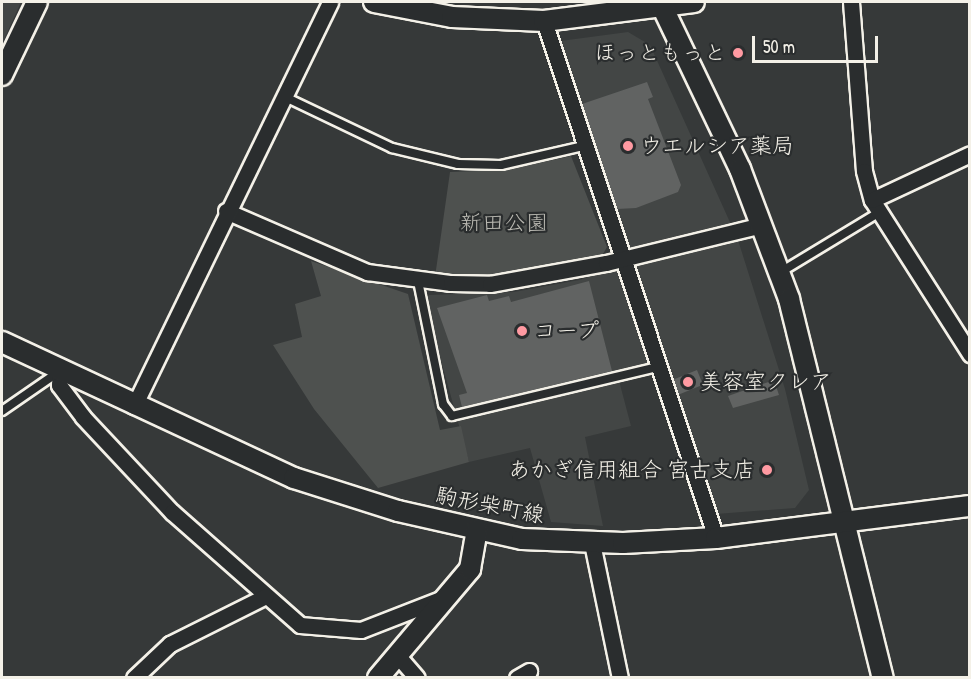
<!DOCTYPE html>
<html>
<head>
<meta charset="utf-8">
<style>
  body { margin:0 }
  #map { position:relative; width:971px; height:679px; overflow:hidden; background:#363939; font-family:"Patrick Hand","Klee One",sans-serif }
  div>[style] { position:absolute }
  .built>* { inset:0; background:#434645 }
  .green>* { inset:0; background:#4e514f }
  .building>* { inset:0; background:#616362; transform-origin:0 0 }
  .roads { filter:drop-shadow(2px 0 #f4f1e8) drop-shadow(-2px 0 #f4f1e8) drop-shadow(0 2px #f4f1e8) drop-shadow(0 -2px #f4f1e8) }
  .lane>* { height:8px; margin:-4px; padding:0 4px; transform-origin:4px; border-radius:4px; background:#2a2d2e }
  .street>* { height:15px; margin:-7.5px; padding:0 7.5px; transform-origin:7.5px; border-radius:7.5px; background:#2a2d2e }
  .secondary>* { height:20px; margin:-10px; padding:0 10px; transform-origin:10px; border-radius:10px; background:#2a2d2e }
  .dots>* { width:16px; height:16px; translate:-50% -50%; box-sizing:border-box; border:3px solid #2a2d2e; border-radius:50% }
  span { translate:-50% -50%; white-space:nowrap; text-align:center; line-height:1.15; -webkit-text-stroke:4.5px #2a2d2e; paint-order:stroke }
  .poi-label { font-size:22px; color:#f4f1e8 }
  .right { translate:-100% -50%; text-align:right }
  .left { translate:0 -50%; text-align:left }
  .park-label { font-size:22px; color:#bab9b2 }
  .street-label { font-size:22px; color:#f4f1e8 }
  .frame { position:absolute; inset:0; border:3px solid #f4f1e8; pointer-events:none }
  .scale { position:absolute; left:752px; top:36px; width:126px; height:27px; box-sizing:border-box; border:3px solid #f4f1e8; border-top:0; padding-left:8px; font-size:18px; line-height:21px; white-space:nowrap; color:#f4f1e8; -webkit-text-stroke:4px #2a2d2e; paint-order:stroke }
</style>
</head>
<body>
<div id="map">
  <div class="built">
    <div style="clip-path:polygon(2px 2px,21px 2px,2px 44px)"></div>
    <div style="clip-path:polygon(628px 32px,650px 45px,738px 240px,785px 389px,809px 490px,795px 508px,716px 514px,663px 360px,617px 373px,631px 426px,585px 437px,603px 526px,551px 522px,530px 448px,469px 462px,425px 302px,429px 295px,514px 292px,579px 280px,636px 263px,553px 42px)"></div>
  </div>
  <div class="green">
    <div style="clip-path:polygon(571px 156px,607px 247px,603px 254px,514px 275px,435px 277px,450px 172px,507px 170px)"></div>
    <div style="clip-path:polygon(311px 261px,408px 294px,440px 430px,461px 426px,469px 462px,378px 488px,314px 409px,273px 345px,302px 337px,295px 304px,321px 296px)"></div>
  </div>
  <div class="building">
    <div style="clip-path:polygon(647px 82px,653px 97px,648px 99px,681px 185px,678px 192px,636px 208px,617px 209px,582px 104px)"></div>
    <div style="clip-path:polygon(589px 281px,612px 371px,462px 407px,459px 395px,467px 393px,437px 308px,487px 295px,489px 301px,509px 296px,511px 302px)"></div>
    <div style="left:697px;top:370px;width:16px;height:26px;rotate:68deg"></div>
    <div style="clip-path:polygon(774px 380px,779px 395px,733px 408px,728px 396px)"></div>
  </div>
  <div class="roads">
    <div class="lane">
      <div style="left:283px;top:96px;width:121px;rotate:25.5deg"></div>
      <div style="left:392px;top:148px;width:68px;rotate:13.6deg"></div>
      <div style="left:458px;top:164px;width:43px;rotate:1.3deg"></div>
      <div style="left:501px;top:165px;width:84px;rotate:-13deg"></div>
      <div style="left:779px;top:273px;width:116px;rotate:-31.2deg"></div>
      <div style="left:418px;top:281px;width:126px;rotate:78.5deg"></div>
      <div style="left:443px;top:404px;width:15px;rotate:53deg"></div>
      <div style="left:452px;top:416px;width:212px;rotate:-13.4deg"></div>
      <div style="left:2px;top:411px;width:70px;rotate:-34.6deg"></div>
    </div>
    <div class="street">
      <div style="left:851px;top:2px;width:169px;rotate:85.6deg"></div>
      <div style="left:864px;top:171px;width:30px;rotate:75deg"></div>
      <div style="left:872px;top:200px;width:183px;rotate:57.5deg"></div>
      <div style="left:544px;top:21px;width:545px;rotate:71.6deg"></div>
      <div style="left:872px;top:200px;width:108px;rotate:-25.1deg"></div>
      <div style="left:226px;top:211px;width:154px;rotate:23.4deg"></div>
      <div style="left:367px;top:272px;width:85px;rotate:7.5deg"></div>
      <div style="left:451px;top:283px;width:39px;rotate:1deg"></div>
      <div style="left:490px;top:284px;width:118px;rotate:-10.3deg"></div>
      <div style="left:606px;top:263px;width:161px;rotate:-13.7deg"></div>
      <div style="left:60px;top:371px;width:14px;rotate:94deg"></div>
      <div style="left:59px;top:385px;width:40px;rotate:53deg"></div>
      <div style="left:83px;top:417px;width:130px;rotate:46.9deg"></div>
      <div style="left:172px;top:512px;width:171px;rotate:41.4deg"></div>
      <div style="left:300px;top:625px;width:61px;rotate:4.7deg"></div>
      <div style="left:361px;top:630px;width:93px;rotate:-21.3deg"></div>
      <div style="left:134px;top:406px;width:449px;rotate:-64.1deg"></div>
      <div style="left:592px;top:543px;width:138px;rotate:78.3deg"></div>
      <div style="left:397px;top:655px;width:30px;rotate:49deg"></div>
      <div style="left:134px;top:678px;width:50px;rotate:-43.4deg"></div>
      <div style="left:170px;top:644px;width:107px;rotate:-26.6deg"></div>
      <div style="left:517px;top:678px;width:14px;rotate:-30deg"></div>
    </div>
    <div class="secondary">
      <div style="left:374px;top:2px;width:79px;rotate:10.9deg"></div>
      <div style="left:452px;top:17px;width:92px;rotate:2.5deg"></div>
      <div style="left:544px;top:21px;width:151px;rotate:-7.2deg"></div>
      <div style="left:660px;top:2px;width:185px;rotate:64.4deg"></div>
      <div style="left:740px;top:169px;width:139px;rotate:69.3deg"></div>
      <div style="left:789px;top:299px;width:390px;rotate:76.1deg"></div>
      <div style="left:2px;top:75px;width:81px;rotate:-64.4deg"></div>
      <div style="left:2px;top:342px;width:322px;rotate:25deg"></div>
      <div style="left:294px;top:478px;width:109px;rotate:17.6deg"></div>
      <div style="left:398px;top:511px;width:127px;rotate:12.7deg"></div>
      <div style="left:522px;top:539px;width:101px;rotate:2.3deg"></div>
      <div style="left:623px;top:543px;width:93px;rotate:-3.1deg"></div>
      <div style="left:716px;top:538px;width:256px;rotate:-7.2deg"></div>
      <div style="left:378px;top:678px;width:143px;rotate:-49.8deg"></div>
      <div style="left:470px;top:569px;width:40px;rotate:-80deg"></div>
    </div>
  </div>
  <div class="dots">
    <div style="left:738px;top:53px;background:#ff9aa2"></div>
    <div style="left:628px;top:146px;background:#ff9aa2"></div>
    <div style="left:522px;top:331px;background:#ff9aa2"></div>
    <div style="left:688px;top:382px;background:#ff9aa2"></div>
    <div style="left:767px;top:470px;background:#ff9aa2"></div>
  </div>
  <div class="poi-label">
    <span class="right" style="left:726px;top:53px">ほっともっと</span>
    <span class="left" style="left:640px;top:146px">ウエルシア薬局</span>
    <span class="left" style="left:534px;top:331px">コープ</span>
    <span class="left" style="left:700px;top:382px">美容室クレア</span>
    <span class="right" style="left:755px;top:470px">あかぎ信用組合 宮古支店</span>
  </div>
  <div class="park-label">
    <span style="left:504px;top:223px">新田公園</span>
  </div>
  <div class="street-label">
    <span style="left:490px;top:505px;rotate:11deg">駒形柴町線</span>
  </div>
  <div class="frame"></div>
  <div class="scale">50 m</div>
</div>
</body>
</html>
